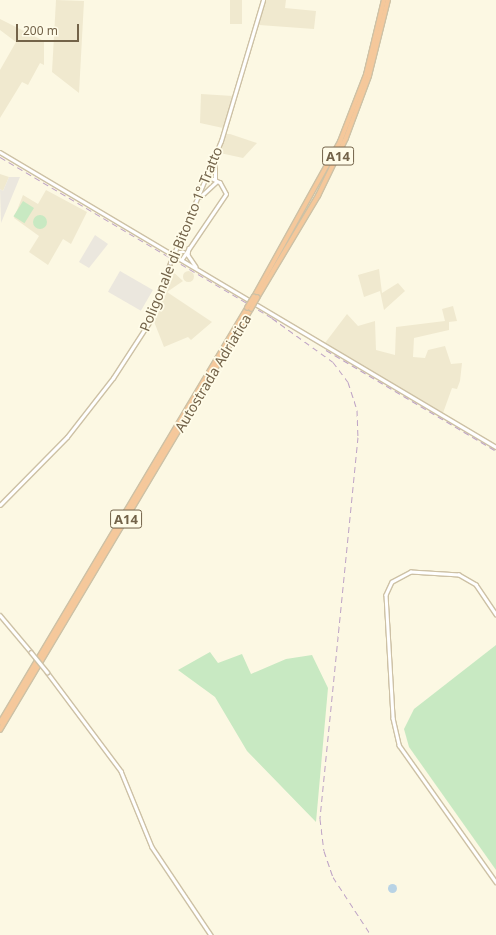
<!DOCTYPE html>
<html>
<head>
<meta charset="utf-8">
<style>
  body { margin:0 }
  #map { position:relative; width:496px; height:935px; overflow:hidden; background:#fcf8e3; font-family:"Noto Sans",sans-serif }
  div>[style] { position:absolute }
  .residential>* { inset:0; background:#f0e9cf; transform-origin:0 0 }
  .round { border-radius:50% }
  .industrial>* { inset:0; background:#ebe7de; transform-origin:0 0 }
  .green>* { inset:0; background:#c8e9c2; transform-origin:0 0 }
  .water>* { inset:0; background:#b8d3e5 }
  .roads { filter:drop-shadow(1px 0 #cdc1a5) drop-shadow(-1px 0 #cdc1a5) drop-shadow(0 1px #cdc1a5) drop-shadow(0 -1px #cdc1a5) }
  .secondary>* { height:2.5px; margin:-1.25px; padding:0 1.25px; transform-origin:1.25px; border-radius:1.25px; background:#fff }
  .highway>* { height:3.5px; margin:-1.75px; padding:0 1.75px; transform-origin:1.75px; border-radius:1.75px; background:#f5c89b }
  .rail>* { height:1px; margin-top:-0.5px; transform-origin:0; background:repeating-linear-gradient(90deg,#bda2c5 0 6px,transparent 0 10px) }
  .bridges { filter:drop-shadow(1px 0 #cdc1a5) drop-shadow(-1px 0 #cdc1a5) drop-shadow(0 1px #cdc1a5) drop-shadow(0 -1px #cdc1a5) }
  .secondary-bridge>* { height:2.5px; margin:-1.25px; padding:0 1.25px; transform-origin:1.25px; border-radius:1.25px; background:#fff }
  .highway-bridge>* { height:3.5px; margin:-1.75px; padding:0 1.75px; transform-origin:1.75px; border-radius:1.75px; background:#f5c89b }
  span { translate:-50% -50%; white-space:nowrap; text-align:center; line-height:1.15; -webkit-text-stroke:3.5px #fffce9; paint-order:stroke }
  .shield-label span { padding:1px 3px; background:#fffce9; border:1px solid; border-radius:3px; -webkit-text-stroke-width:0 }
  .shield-label { font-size:13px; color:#736349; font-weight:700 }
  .street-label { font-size:14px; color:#736349 }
  .scale { position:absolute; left:16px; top:24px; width:63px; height:18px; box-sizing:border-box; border:2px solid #736349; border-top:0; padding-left:5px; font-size:12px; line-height:14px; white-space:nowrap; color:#736349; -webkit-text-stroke:3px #fffce9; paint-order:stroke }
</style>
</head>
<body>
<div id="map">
  <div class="residential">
    <div style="clip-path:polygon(56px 0,84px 1px,79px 93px,52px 72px)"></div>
    <div style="left:230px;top:0;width:12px;height:24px"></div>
    <div style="clip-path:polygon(266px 0,286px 0,285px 8px,316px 11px,314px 29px,259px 25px)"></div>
    <div style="clip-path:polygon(0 19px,44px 41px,44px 65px,40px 63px,28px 85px,22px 82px,0 118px,0 70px,16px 42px,0 30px)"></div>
    <div style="clip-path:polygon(201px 94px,233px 96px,223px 128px,200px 123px)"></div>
    <div style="clip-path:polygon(224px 134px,230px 134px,257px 143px,243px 158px,220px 153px)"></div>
    <div style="clip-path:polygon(0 174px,9px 177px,3px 191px,0 189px)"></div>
    <div style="clip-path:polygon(46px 190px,87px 212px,71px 244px,63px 239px,48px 265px,29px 252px,39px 236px,14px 218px,23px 195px,38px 204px)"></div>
    <div style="clip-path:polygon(170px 269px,183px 281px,167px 292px,212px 322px,191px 340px,188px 337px,164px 347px,153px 319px)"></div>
    <div style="clip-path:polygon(379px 269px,382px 293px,398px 283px,405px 291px,384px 310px,380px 291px,364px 297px,358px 275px)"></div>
    <div class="round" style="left:182.5px;top:270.5px;width:11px;height:11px"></div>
    <div style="clip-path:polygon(453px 306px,457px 321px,449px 322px,449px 330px,414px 338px,413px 357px,425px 358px,428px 350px,445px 346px,451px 364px,462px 363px,460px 381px,457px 389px,452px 388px,443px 413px,325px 343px,347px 314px,358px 326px,375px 321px,376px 350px,395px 355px,396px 327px,445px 321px,442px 309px)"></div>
  </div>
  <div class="industrial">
    <div style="clip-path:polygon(9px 177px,20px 177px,1px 223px,0 189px,3px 191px)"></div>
    <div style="clip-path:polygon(95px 235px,108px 244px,89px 268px,79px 262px)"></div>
    <div style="left:120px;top:271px;width:38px;height:24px;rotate:30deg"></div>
  </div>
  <div class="green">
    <div style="left:23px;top:201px;width:13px;height:18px;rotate:32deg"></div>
    <div class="round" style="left:33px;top:215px;width:14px;height:14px"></div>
    <div style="clip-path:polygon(496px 645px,496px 870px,409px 747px,404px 729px,414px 709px)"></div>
    <div style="clip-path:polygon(210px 652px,218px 663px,242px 654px,251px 674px,286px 659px,312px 655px,328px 688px,316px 822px,247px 751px,215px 697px,178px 670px)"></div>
  </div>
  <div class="water">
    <div class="round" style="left:387.5px;top:883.5px;width:9px;height:9px"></div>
  </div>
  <div class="roads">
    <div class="secondary">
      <div style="left:0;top:152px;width:577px;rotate:30.74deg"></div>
      <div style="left:215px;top:179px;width:20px;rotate:-90deg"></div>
      <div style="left:200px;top:197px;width:22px;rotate:-43deg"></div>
      <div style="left:189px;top:248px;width:7px;rotate:98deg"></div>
      <div style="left:188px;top:255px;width:14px;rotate:56deg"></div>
      <div style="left:176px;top:249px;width:117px;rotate:-67.4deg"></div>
      <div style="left:221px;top:141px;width:147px;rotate:-73.4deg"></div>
      <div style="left:173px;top:252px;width:11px"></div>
      <div style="left:182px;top:259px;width:78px;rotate:-55.9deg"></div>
      <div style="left:226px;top:194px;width:13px;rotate:-119deg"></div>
      <div style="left:220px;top:183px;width:13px;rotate:-153deg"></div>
      <div style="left:0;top:505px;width:95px;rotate:-45.4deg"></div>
      <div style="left:67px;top:437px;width:75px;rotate:-52.1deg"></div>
      <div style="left:113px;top:378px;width:68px;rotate:-57deg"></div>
      <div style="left:150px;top:321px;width:61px;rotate:-71deg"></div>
      <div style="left:0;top:615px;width:48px;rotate:50deg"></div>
      <div style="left:496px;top:615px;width:36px;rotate:-124deg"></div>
      <div style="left:476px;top:585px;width:20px;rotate:-150deg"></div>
      <div style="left:459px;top:575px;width:48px;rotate:-176.4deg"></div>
      <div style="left:411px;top:572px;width:21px;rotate:152deg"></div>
      <div style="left:392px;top:582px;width:14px;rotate:115deg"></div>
      <div style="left:386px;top:595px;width:123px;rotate:86.7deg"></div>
      <div style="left:393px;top:718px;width:28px;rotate:77deg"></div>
      <div style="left:399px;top:745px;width:168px;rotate:54.7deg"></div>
      <div style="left:47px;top:672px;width:124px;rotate:53.2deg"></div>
      <div style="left:121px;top:771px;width:82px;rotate:67.8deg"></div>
      <div style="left:152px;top:847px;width:106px;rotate:56.2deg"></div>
    </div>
    <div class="highway">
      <div style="left:254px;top:297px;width:177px;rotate:-61deg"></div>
      <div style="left:340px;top:142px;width:72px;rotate:-68.8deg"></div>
      <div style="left:366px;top:75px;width:77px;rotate:-76.5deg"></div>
      <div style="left:257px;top:298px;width:119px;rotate:-59.1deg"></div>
      <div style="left:318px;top:196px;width:64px;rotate:-64.2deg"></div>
      <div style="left:346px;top:138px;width:66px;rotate:-69.6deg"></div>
      <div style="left:369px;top:76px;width:78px;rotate:-76deg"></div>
      <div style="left:0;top:723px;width:483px;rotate:-59.2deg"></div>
      <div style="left:0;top:730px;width:490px;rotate:-59.2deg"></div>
    </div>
  </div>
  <div class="rail">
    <div style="left:0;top:157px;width:321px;rotate:30.6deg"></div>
    <div style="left:272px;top:318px;width:75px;rotate:35.8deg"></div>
    <div style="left:333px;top:362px;width:25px;rotate:53deg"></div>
    <div style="left:348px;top:382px;width:29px;rotate:72deg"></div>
    <div style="left:357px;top:410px;width:27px;rotate:88deg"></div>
    <div style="left:358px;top:437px;width:384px;rotate:95.7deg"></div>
    <div style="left:320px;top:819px;width:32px;rotate:83deg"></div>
    <div style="left:324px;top:851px;width:28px;rotate:71deg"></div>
    <div style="left:333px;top:877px;width:69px;rotate:56.8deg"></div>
    <div style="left:326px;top:350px;width:198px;rotate:30.7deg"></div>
  </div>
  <div class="bridges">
    <div class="secondary-bridge">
      <div style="left:170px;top:263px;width:15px;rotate:-67deg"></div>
      <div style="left:31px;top:652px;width:26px;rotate:51deg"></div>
    </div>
    <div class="highway-bridge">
      <div style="left:247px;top:308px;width:13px;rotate:-58deg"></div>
      <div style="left:251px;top:309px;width:13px;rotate:-61deg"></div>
    </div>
  </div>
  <div class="shield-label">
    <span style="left:338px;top:156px">A14</span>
    <span style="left:126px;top:519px">A14</span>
  </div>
  <div class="street-label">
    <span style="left:181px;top:239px;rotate:-68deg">Poligonale di Bitonto 1° Tratto</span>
    <span style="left:213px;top:373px;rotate:-59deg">Autostrada Adriatica</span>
  </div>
  <div class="scale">200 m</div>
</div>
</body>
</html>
